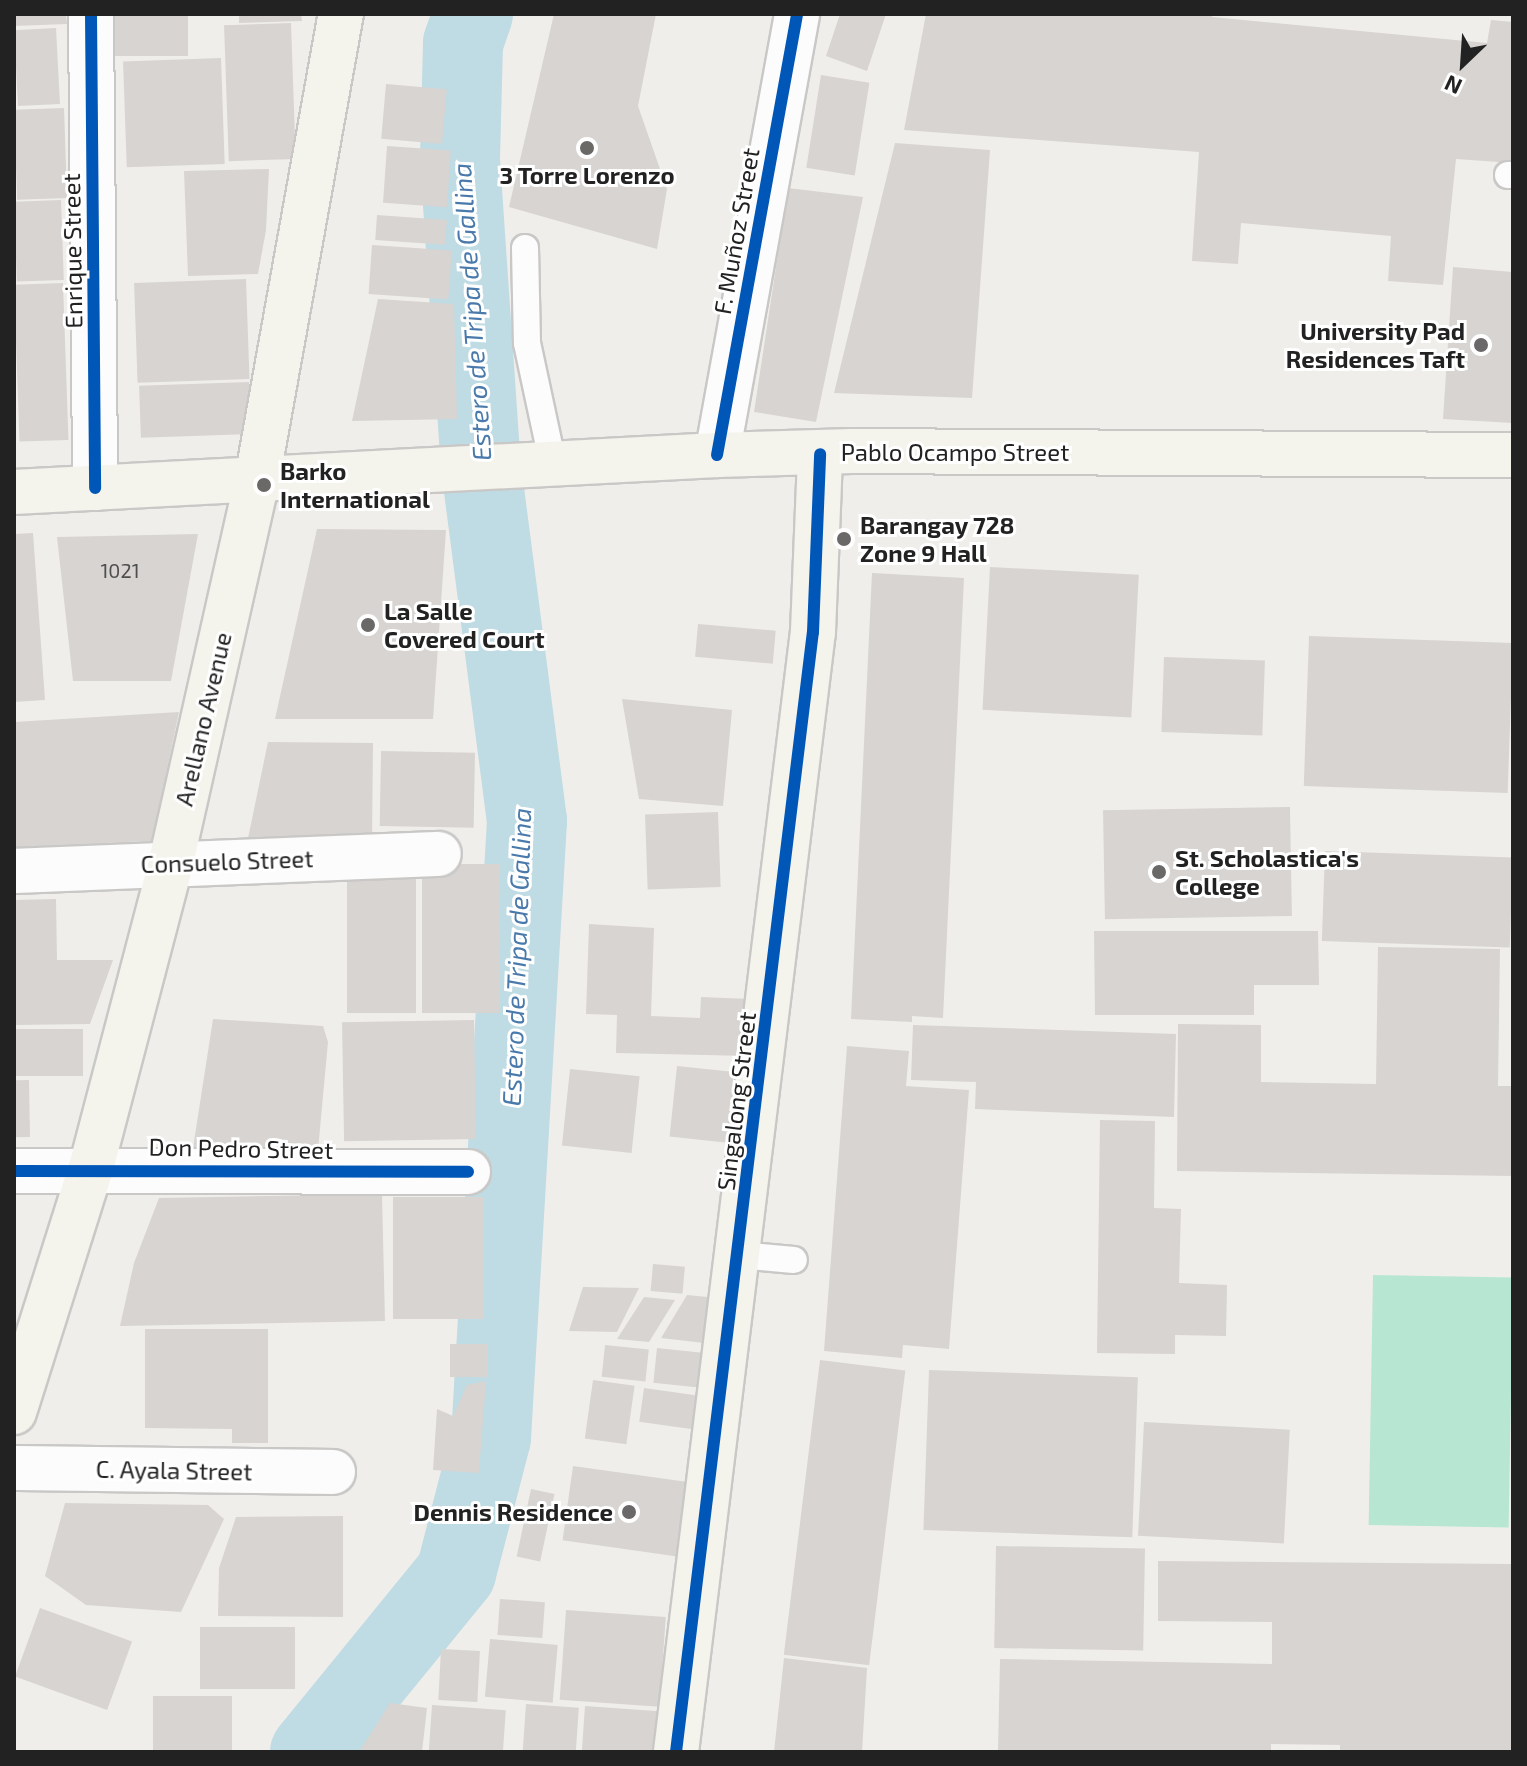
<!DOCTYPE html>
<html>
<head>
<meta charset="utf-8">
<style>
  body { margin:0 }
  #map { position:relative; width:1527px; height:1766px; overflow:hidden; background:#f0eeeb; font-family:"Exo 2",sans-serif }
  div>[style] { position:absolute }
  .pitch>* { inset:0; background:#b7e6d2; transform-origin:0 0 }
  .river>* { height:80px; margin:-40px; padding:0 40px; transform-origin:40px; border-radius:40px; background:#bfdbe3 }
  .building>* { inset:0; background:#d7d4d2; transform-origin:0 0 }
  .roads { filter:drop-shadow(2px 0 #c9c8c7) drop-shadow(-2px 0 #c9c8c7) drop-shadow(0 2px #c9c8c7) drop-shadow(0 -2px #c9c8c7) }
  .lane>* { height:26px; margin:-13px; padding:0 13px; transform-origin:13px; border-radius:13px; background:#fdfcfc }
  .street>* { height:44px; margin:-22px; padding:0 22px; transform-origin:22px; border-radius:22px; background:#fdfcfc }
  .secondary>* { height:44px; margin:-22px; padding:0 22px; transform-origin:22px; border-radius:22px; background:#f4f4ed }
  .cycleway>* { height:12px; margin:-6px; padding:0 6px; transform-origin:6px; border-radius:6px; background:#0057b8 }
  .dots>* { width:22px; height:22px; translate:-50% -50%; box-sizing:border-box; border:4px solid #fff; border-radius:50% }
  span { translate:-50% -50%; white-space:nowrap; text-align:center; line-height:1.15; -webkit-text-stroke:6px #fff; paint-order:stroke }
  .number-label { font-size:20px; color:#4f4e4e }
  .number-label span { -webkit-text-stroke-width:0 }
  .poi-label { font-size:24px; color:#222; font-weight:700 }
  .right { translate:-100% -50%; text-align:right }
  .left { translate:0 -50%; text-align:left }
  .street-label { font-size:24px; color:#222 }
  .water-label { font-size:26px; color:#4a7aab; font-style:italic }
  .frame { position:absolute; inset:0; border:16px solid #222; pointer-events:none }
  .north { position:absolute; left:1423px; top:24px; width:80px; height:80px; -webkit-text-stroke:6px #fff; paint-order:stroke; rotate:205deg; font-size:22px; font-weight:700; line-height:32px; text-align:center; color:#222 }
  .north::after { content:''; display:block; margin:auto; width:28px; height:36px; background:#222; clip-path:polygon(50% 0,100% 100%,50% 72%,0 100%) }
</style>
</head>
<body>
<div id="map">
  <div class="pitch">
    <div style="left:1373px;top:1275px;width:140px;height:250px;rotate:1deg"></div>
  </div>
  <div class="river">
    <div style="left:310px;top:1752px;width:231px;rotate:-50.8deg"></div>
    <div style="left:456px;top:1573px;width:139px;rotate:-75.5deg"></div>
    <div style="left:491px;top:1438px;width:618px;rotate:-86.66deg"></div>
    <div style="left:527px;top:821px;width:355px;rotate:-97.4deg"></div>
    <div style="left:481px;top:469px;width:312px;rotate:-93.9deg"></div>
    <div style="left:460px;top:158px;width:115px;rotate:-88.5deg"></div>
    <div style="left:463px;top:43px;width:31px;rotate:-71deg"></div>
  </div>
  <div class="building">
    <div style="clip-path:polygon(14px 14px,66px 14px,67px 24px,14px 26px)"></div>
    <div style="left:110px;top:14px;width:78px;height:42px"></div>
    <div style="clip-path:polygon(239px 14px,301px 14px,302px 21px,239px 23px)"></div>
    <div style="clip-path:polygon(554px 14px,656px 14px,638px 106px,667px 189px,657px 249px,509px 207px)"></div>
    <div style="clip-path:polygon(840px 14px,886px 14px,867px 71px,826px 56px)"></div>
    <div style="clip-path:polygon(926px 14px,1212px 14px,1212px 17px,1487px 43px,1491px 20px,1513px 22px,1513px 163px,1456px 159px,1443px 285px,1388px 281px,1391px 236px,1241px 223px,1238px 264px,1192px 261px,1199px 152px,904px 130px)"></div>
    <div style="left:291px;top:23px;width:136px;height:67px;rotate:88deg"></div>
    <div style="left:56px;top:28px;width:76px;height:42px;rotate:87deg"></div>
    <div style="left:221px;top:58px;width:106px;height:98px;rotate:88deg"></div>
    <div style="left:821px;top:75px;width:49px;height:94px;rotate:9deg"></div>
    <div style="left:386px;top:84px;width:61px;height:55px;rotate:5deg"></div>
    <div style="left:64px;top:108px;width:90px;height:50px;rotate:88deg"></div>
    <div style="clip-path:polygon(895px 143px,990px 150px,972px 398px,834px 393px)"></div>
    <div style="left:387px;top:146px;width:64px;height:57px;rotate:4deg"></div>
    <div style="clip-path:polygon(269px 169px,266px 230px,258px 274px,188px 276px,184px 171px)"></div>
    <div style="clip-path:polygon(788px 188px,863px 197px,816px 422px,754px 412px)"></div>
    <div style="left:61px;top:200px;width:80px;height:47px;rotate:88deg"></div>
    <div style="left:377px;top:215px;width:70px;height:25px;rotate:4deg"></div>
    <div style="left:372px;top:245px;width:80px;height:49px;rotate:4deg"></div>
    <div style="clip-path:polygon(1453px 267px,1513px 272px,1513px 423px,1443px 419px)"></div>
    <div style="left:246px;top:279px;width:100px;height:112px;rotate:88deg"></div>
    <div style="left:63px;top:283px;width:157px;height:49px;rotate:88deg"></div>
    <div style="clip-path:polygon(378px 299px,454px 304px,457px 419px,352px 421px)"></div>
    <div style="left:249px;top:382px;width:52px;height:110px;rotate:88deg"></div>
    <div style="clip-path:polygon(317px 529px,446px 530px,433px 719px,275px 719px)"></div>
    <div style="clip-path:polygon(33px 533px,45px 700px,14px 702px,14px 534px)"></div>
    <div style="clip-path:polygon(198px 534px,171px 681px,73px 681px,57px 537px)"></div>
    <div style="left:990px;top:567px;width:149px;height:143px;rotate:3deg"></div>
    <div style="clip-path:polygon(872px 573px,964px 578px,943px 1018px,912px 1016px,912px 1022px,851px 1019px)"></div>
    <div style="left:698px;top:624px;width:78px;height:33px;rotate:5deg"></div>
    <div style="left:1309px;top:636px;width:204px;height:150px;rotate:2deg"></div>
    <div style="left:1164px;top:657px;width:101px;height:75px;rotate:2deg"></div>
    <div style="clip-path:polygon(622px 699px,732px 710px,723px 806px,639px 799px)"></div>
    <div style="clip-path:polygon(179px 712px,152px 841px,14px 847px,14px 722px)"></div>
    <div style="clip-path:polygon(268px 742px,373px 743px,372px 845px,247px 843px)"></div>
    <div style="left:381px;top:751px;width:94px;height:75px;rotate:1deg"></div>
    <div style="left:1290px;top:807px;width:109px;height:187px;rotate:89deg"></div>
    <div style="left:718px;top:812px;width:75px;height:73px;rotate:88deg"></div>
    <div style="left:1325px;top:851px;width:188px;height:90px;rotate:2deg"></div>
    <div style="left:500px;top:864px;width:149px;height:78px;rotate:90deg"></div>
    <div style="left:347px;top:868px;width:69px;height:145px"></div>
    <div style="clip-path:polygon(56px 899px,57px 960px,113px 960px,90px 1024px,14px 1025px,14px 900px)"></div>
    <div style="clip-path:polygon(589px 924px,654px 928px,651px 1016px,700px 1018px,701px 997px,750px 999px,749px 1056px,616px 1053px,617px 1015px,586px 1014px)"></div>
    <div style="clip-path:polygon(1094px 931px,1318px 931px,1319px 985px,1254px 985px,1254px 1015px,1095px 1015px)"></div>
    <div style="clip-path:polygon(1378px 947px,1500px 949px,1498px 1086px,1513px 1086px,1513px 1176px,1177px 1171px,1178px 1024px,1261px 1025px,1261px 1082px,1376px 1084px)"></div>
    <div style="clip-path:polygon(213px 1019px,323px 1026px,328px 1042px,318px 1150px,193px 1148px)"></div>
    <div style="left:474px;top:1020px;width:119px;height:132px;rotate:89deg"></div>
    <div style="clip-path:polygon(913px 1025px,1176px 1034px,1174px 1117px,975px 1109px,976px 1082px,911px 1080px)"></div>
    <div style="left:16px;top:1029px;width:67px;height:47px"></div>
    <div style="clip-path:polygon(847px 1046px,909px 1051px,906px 1086px,969px 1090px,949px 1349px,903px 1345px,902px 1358px,824px 1351px)"></div>
    <div style="left:677px;top:1066px;width:65px;height:71px;rotate:6deg"></div>
    <div style="left:570px;top:1069px;width:70px;height:77px;rotate:6deg"></div>
    <div style="left:29px;top:1080px;width:57px;height:15px;rotate:89deg"></div>
    <div style="clip-path:polygon(1100px 1120px,1155px 1121px,1154px 1208px,1181px 1209px,1179px 1283px,1227px 1285px,1226px 1336px,1175px 1335px,1175px 1354px,1097px 1353px)"></div>
    <div style="clip-path:polygon(382px 1194px,385px 1321px,120px 1326px,134px 1263px,159px 1198px)"></div>
    <div style="left:393px;top:1197px;width:91px;height:122px"></div>
    <div style="left:653px;top:1264px;width:32px;height:27px;rotate:5deg"></div>
    <div style="clip-path:polygon(583px 1287px,639px 1288px,617px 1332px,569px 1331px)"></div>
    <div style="clip-path:polygon(687px 1295px,718px 1298px,713px 1344px,661px 1338px)"></div>
    <div style="clip-path:polygon(644px 1297px,675px 1300px,649px 1342px,617px 1339px)"></div>
    <div style="clip-path:polygon(145px 1329px,268px 1329px,268px 1443px,232px 1443px,232px 1429px,145px 1428px)"></div>
    <div style="left:450px;top:1344px;width:38px;height:33px"></div>
    <div style="left:605px;top:1345px;width:44px;height:32px;rotate:6deg"></div>
    <div style="left:657px;top:1348px;width:55px;height:35px;rotate:6deg"></div>
    <div style="left:820px;top:1360px;width:86px;height:297px;rotate:7deg"></div>
    <div style="left:929px;top:1370px;width:209px;height:160px;rotate:2deg"></div>
    <div style="left:593px;top:1380px;width:42px;height:59px;rotate:8deg"></div>
    <div style="clip-path:polygon(486px 1381px,479px 1473px,433px 1470px,437px 1409px,453px 1416px,467px 1385px)"></div>
    <div style="left:644px;top:1388px;width:61px;height:34px;rotate:8deg"></div>
    <div style="left:1144px;top:1422px;width:146px;height:114px;rotate:3deg"></div>
    <div style="left:573px;top:1466px;width:123px;height:75px;rotate:8deg"></div>
    <div style="left:531px;top:1489px;width:24px;height:69px;rotate:12deg"></div>
    <div style="clip-path:polygon(65px 1503px,208px 1505px,224px 1519px,181px 1612px,86px 1605px,45px 1576px)"></div>
    <div style="clip-path:polygon(343px 1516px,343px 1617px,218px 1616px,219px 1568px,236px 1517px)"></div>
    <div style="left:996px;top:1546px;width:149px;height:102px;rotate:1deg"></div>
    <div style="clip-path:polygon(1158px 1561px,1513px 1564px,1513px 1752px,1340px 1752px,1340px 1745px,1271px 1744px,1271px 1752px,998px 1752px,1000px 1659px,1272px 1664px,1272px 1622px,1158px 1621px)"></div>
    <div style="left:500px;top:1599px;width:45px;height:36px;rotate:4deg"></div>
    <div style="left:40px;top:1608px;width:98px;height:73px;rotate:20deg"></div>
    <div style="left:566px;top:1610px;width:100px;height:90px;rotate:4deg"></div>
    <div style="left:200px;top:1627px;width:95px;height:62px"></div>
    <div style="left:490px;top:1639px;width:68px;height:58px;rotate:5deg"></div>
    <div style="left:441px;top:1649px;width:39px;height:51px;rotate:3deg"></div>
    <div style="clip-path:polygon(784px 1658px,867px 1668px,862px 1752px,774px 1752px)"></div>
    <div style="left:232px;top:1696px;width:56px;height:79px;rotate:90deg"></div>
    <div style="clip-path:polygon(390px 1703px,427px 1708px,422px 1752px,359px 1752px)"></div>
    <div style="left:526px;top:1704px;width:53px;height:47px;rotate:4deg"></div>
    <div style="left:432px;top:1705px;width:74px;height:46px;rotate:4deg"></div>
    <div style="left:585px;top:1706px;width:74px;height:44px;rotate:4deg"></div>
  </div>
  <div class="roads">
    <div class="lane">
      <div style="left:1508px;top:175px;width:5px"></div>
      <div style="left:525px;top:248px;width:95px;rotate:88.8deg"></div>
      <div style="left:527px;top:343px;width:124px;rotate:77.9deg"></div>
      <div style="left:739px;top:1255px;width:55px;rotate:5.2deg"></div>
    </div>
    <div class="street">
      <div style="left:91px;top:14px;width:474px;rotate:89.5deg"></div>
      <div style="left:717px;top:455px;width:448px;rotate:-79.7deg"></div>
      <div style="left:14px;top:871px;width:425px;rotate:-2.3deg"></div>
      <div style="left:14px;top:1171px;width:454px;rotate:0.1deg"></div>
      <div style="left:14px;top:1468px;width:319px;rotate:0.7deg"></div>
    </div>
    <div class="secondary">
      <div style="left:14px;top:492px;width:704px;rotate:-3.01deg"></div>
      <div style="left:717px;top:455px;width:135px;rotate:-1.7deg"></div>
      <div style="left:852px;top:451px;width:661px;rotate:0.35deg"></div>
      <div style="left:14px;top:1412px;width:256px;rotate:-72.5deg"></div>
      <div style="left:91px;top:1168px;width:316px;rotate:-75.3deg"></div>
      <div style="left:171px;top:862px;width:392px;rotate:-77.3deg"></div>
      <div style="left:257px;top:480px;width:474px;rotate:-79.8deg"></div>
      <div style="left:676px;top:1752px;width:1128px;rotate:-83.03deg"></div>
      <div style="left:813px;top:632px;width:178px;rotate:-87.7deg"></div>
    </div>
  </div>
  <div class="cycleway">
    <div style="left:91px;top:14px;width:474px;rotate:89.5deg"></div>
    <div style="left:717px;top:455px;width:448px;rotate:-79.7deg"></div>
    <div style="left:14px;top:1171px;width:454px;rotate:0.1deg"></div>
    <div style="left:676px;top:1752px;width:1128px;rotate:-83.03deg"></div>
    <div style="left:813px;top:632px;width:178px;rotate:-87.7deg"></div>
  </div>
  <div class="dots">
    <div style="left:587px;top:148px;background:#6a6968"></div>
    <div style="left:1481px;top:345px;background:#6a6968"></div>
    <div style="left:264px;top:485px;background:#6a6968"></div>
    <div style="left:844px;top:539px;background:#6a6968"></div>
    <div style="left:368px;top:625px;background:#6a6968"></div>
    <div style="left:1159px;top:872px;background:#6a6968"></div>
    <div style="left:629px;top:1512px;background:#6a6968"></div>
  </div>
  <div class="number-label">
    <span style="left:120px;top:570px">1021</span>
  </div>
  <div class="poi-label">
    <span style="left:587px;top:175px">3 Torre Lorenzo</span>
    <span class="right" style="left:1465px;top:345px">University Pad<br>Residences Taft</span>
    <span class="left" style="left:280px;top:485px">Barko<br>International</span>
    <span class="left" style="left:860px;top:539px">Barangay 728<br>Zone 9 Hall</span>
    <span class="left" style="left:384px;top:625px">La Salle<br>Covered Court</span>
    <span class="left" style="left:1175px;top:872px">St. Scholastica's<br>College</span>
    <span class="right" style="left:613px;top:1512px">Dennis Residence</span>
  </div>
  <div class="street-label">
    <span style="left:736px;top:231px;rotate:-80deg">F. Muñoz Street</span>
    <span style="left:72px;top:251px;rotate:-91deg">Enrique Street</span>
    <span style="left:955px;top:452px">Pablo Ocampo Street</span>
    <span style="left:203px;top:719px;rotate:-77deg">Arellano Avenue</span>
    <span style="left:227px;top:861px;rotate:-2deg">Consuelo Street</span>
    <span style="left:736px;top:1101px;rotate:-83deg">Singalong Street</span>
    <span style="left:241px;top:1148px;rotate:1deg">Don Pedro Street</span>
    <span style="left:174px;top:1470px;rotate:1deg">C. Ayala Street</span>
  </div>
  <div class="water-label">
    <span style="left:471px;top:312px;rotate:-94deg">Estero de Tripa de Gallina</span>
    <span style="left:516px;top:957px;rotate:-88deg">Estero de Tripa de Gallina</span>
  </div>
  <div class="frame"></div>
  <div class="north">N</div>
</div>
</body>
</html>
